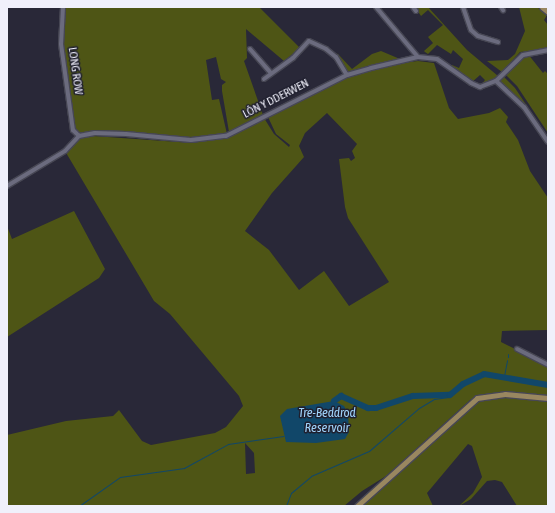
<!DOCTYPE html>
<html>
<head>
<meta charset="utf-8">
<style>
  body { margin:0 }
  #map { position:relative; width:555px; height:513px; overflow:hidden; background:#292838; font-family:"Asap Condensed",sans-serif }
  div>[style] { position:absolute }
  .green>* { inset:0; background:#4e5515 }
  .water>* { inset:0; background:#114769 }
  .stream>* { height:1px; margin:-0.5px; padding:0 0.5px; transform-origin:0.5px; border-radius:0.5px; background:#114769 }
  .river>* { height:6px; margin:-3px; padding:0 3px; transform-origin:3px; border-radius:3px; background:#114769 }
  .roads { filter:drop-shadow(1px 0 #474754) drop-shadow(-1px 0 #474754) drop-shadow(0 1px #474754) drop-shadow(0 -1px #474754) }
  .minor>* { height:4px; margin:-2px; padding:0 2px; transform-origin:2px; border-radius:2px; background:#6b6b7e }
  .major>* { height:5px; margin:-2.5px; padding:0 2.5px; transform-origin:2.5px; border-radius:2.5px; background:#998760 }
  span { translate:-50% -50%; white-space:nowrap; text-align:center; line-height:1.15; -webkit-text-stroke:3px #1f1f2e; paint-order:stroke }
  .street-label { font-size:12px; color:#f0f0fb }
  .water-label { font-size:13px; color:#a0d4fc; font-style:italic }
  .frame { position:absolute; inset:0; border:8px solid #f0f0fb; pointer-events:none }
</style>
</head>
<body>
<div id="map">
  <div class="green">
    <div style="clip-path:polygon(63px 7px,259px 7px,300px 48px,284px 61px,246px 29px,247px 58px,244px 61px,263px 115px,229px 132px,222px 91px,222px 85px,226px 82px,221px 79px,216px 57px,206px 60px,212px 100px,219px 99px,227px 134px,191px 139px,94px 131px,78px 133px,74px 129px,61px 44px)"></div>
    <div style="clip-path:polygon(415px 7px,428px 7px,467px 50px,498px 76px,488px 84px,480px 86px,485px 80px,480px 75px,471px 83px,451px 67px,452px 65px,459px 68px,463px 59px,453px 50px,451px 54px,437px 45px,428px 54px,425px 52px,424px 51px,433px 43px,428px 37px,443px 25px,428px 10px,421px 16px)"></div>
    <div style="clip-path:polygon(519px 7px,537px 7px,547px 15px,544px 20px,548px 25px,548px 49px,520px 52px,502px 72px,487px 61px,508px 60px,515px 54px,525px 31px)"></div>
    <div style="clip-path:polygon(381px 51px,400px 59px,350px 73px,347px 71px,337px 53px,352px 69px,372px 54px)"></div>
    <div style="clip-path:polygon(528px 54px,543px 73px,545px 71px,548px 74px,548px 133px,517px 86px,505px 74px,516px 60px)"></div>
    <div style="clip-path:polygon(evenodd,418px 61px,434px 63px,449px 108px,458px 119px,489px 113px,500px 108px,508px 117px,506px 122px,518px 140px,530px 171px,548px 198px,548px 330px,502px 331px,501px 342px,548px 365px,548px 506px,517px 506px,502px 482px,495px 480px,487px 481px,471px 499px,459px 506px,473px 493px,482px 477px,472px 446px,468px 444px,427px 493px,433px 506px,357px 506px,470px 403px,490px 394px,482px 394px,470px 400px,386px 476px,362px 491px,344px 506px,7px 506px,7px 435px,66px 421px,113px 416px,119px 410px,142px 441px,151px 445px,215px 433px,226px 427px,243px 406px,239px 396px,170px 314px,154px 301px,65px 151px,80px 138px,93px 136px,193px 143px,214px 139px,227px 137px,264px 118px,274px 134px,289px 147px,290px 145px,276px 134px,268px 117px,347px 77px,394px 64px,418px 61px,327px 113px,357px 144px,352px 151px,355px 158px,351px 161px,349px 158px,339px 159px,345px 207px,348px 218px,389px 282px,349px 306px,324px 271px,299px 290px,269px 250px,245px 231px,272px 193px,304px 157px,299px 146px,305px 133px,327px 113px,418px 61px,245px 443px,254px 453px,255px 473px,246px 474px,245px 443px)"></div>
    <div style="clip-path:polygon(503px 76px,515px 88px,527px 106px,502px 83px,500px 80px)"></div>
    <div style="clip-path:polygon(74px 211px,105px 269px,99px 278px,7px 337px,7px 226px,12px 239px)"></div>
  </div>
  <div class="water">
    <div style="clip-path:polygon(334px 401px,344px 406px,348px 413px,349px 432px,345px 439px,316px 443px,286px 442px,280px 416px,287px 409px)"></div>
  </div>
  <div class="stream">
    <div style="left:508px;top:357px;width:3px;rotate:-90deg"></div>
    <div style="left:504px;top:376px;width:16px;rotate:-79deg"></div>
    <div style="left:79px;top:506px;width:50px;rotate:-35.3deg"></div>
    <div style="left:120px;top:477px;width:65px;rotate:-8deg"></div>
    <div style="left:184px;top:468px;width:50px;rotate:-28.6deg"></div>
    <div style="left:228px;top:444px;width:56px;rotate:-8.3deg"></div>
    <div style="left:286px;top:506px;width:14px;rotate:-69deg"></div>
    <div style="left:291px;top:493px;width:26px;rotate:-40deg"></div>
    <div style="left:311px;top:476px;width:63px;rotate:-23.3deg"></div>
    <div style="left:369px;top:451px;width:66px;rotate:-40.7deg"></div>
    <div style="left:419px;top:408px;width:17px;rotate:-31deg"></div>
    <div style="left:434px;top:399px;width:15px;rotate:-8deg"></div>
  </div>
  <div class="river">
    <div style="left:334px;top:401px;width:9px;rotate:-36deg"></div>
    <div style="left:341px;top:396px;width:30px;rotate:24deg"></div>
    <div style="left:368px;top:408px;width:8px"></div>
    <div style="left:376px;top:408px;width:39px;rotate:-18deg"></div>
    <div style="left:413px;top:396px;width:37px;rotate:-2deg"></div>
    <div style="left:450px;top:395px;width:17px;rotate:-40deg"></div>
    <div style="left:463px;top:384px;width:23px;rotate:-25deg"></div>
    <div style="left:484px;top:374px;width:65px;rotate:9.8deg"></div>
  </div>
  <div class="roads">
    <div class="minor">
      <div style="left:63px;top:7px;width:37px;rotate:93deg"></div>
      <div style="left:61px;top:44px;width:87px;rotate:82.1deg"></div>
      <div style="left:73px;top:130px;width:8px;rotate:45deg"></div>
      <div style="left:376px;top:7px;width:65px;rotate:50deg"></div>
      <div style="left:413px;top:7px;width:5px;rotate:53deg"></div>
      <div style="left:463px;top:7px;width:24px;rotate:71deg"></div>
      <div style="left:471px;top:30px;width:9px;rotate:41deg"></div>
      <div style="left:478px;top:36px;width:21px;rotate:17deg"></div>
      <div style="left:501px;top:7px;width:4px;rotate:56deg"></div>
      <div style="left:250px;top:49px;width:32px;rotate:49deg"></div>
      <div style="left:264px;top:79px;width:36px;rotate:-36deg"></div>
      <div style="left:293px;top:58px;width:23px;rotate:-47deg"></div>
      <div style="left:309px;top:41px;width:19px;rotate:25deg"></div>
      <div style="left:326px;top:49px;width:13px;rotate:39deg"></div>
      <div style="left:336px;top:57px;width:21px;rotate:59deg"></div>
      <div style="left:496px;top:81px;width:38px;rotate:43deg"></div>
      <div style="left:524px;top:107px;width:42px;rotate:55.6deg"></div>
      <div style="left:7px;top:186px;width:68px;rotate:-31.1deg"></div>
      <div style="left:65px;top:151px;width:21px;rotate:-47deg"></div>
      <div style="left:79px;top:136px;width:16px;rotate:-11deg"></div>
      <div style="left:95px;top:133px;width:31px;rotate:2deg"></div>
      <div style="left:126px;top:134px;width:65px;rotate:5.3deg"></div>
      <div style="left:191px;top:140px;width:35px;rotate:-7deg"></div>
      <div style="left:226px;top:136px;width:136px;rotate:-26.8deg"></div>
      <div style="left:347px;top:75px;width:25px;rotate:-16deg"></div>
      <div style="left:371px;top:68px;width:48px;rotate:-13.2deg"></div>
      <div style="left:418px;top:57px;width:19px;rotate:6deg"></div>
      <div style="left:437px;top:59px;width:42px;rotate:35.2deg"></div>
      <div style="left:471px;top:83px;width:10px;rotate:24deg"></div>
      <div style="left:480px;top:87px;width:17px;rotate:-21deg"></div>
      <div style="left:496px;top:81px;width:37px;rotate:-44deg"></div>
      <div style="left:523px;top:55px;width:25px;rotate:-11deg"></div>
      <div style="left:517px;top:349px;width:35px;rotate:27deg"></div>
    </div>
    <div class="major">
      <div style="left:542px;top:7px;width:8px;rotate:40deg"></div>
      <div style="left:357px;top:506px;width:161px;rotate:-42deg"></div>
      <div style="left:477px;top:398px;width:28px;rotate:-8deg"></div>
      <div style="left:505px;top:394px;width:43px;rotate:5.3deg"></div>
    </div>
  </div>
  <div class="street-label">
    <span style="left:75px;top:71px;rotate:82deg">LONG ROW</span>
    <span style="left:276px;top:99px;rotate:-27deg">LÔN Y DDERWEN</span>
  </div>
  <div class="water-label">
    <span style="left:327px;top:421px">Tre-Beddrod<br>Reservoir</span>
  </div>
  <div class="frame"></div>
</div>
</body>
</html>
